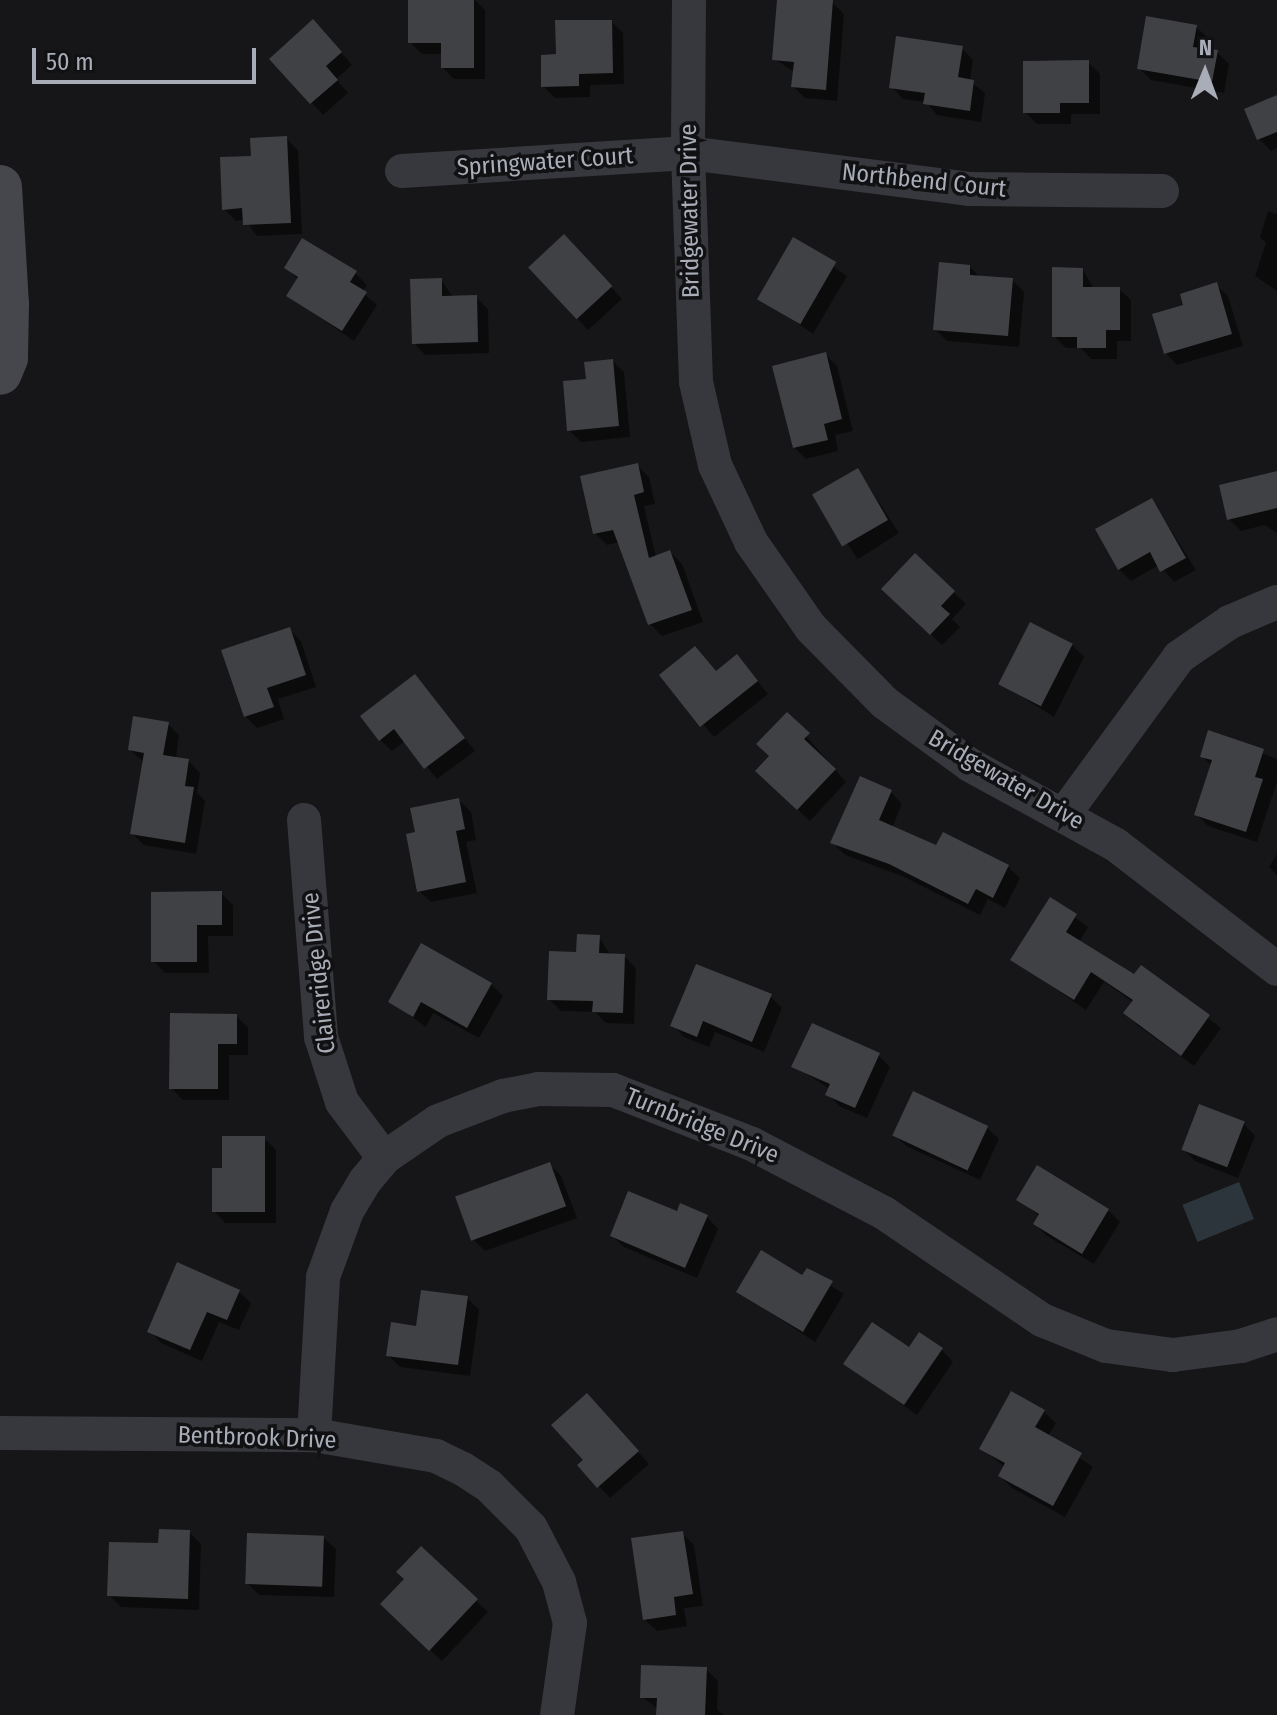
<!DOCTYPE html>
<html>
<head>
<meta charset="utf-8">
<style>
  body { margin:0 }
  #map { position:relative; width:1277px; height:1715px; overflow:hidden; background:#161618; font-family:"Fira Sans Condensed",sans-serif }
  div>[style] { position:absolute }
  .water>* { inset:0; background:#2c353c; transform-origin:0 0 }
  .shadow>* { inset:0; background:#0007; transform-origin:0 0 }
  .building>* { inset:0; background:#404145; transform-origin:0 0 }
  .street>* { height:34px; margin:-17px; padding:0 17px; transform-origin:17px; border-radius:17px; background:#37383d }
  .secondary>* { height:44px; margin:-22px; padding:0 22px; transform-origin:22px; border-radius:22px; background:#45474d }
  span { translate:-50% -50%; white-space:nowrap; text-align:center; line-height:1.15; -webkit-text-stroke:7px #111113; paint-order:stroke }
  .street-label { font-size:24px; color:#a8adb8 }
  .north { position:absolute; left:1165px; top:32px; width:80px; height:80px; -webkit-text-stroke:6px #111113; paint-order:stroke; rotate:1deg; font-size:22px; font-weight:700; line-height:32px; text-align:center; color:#a8adb8 }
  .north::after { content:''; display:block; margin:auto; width:28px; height:36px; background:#a8adb8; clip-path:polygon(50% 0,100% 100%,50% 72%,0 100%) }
  .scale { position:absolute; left:32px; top:48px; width:224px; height:36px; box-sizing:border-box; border:4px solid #a8adb8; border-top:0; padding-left:10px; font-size:24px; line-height:28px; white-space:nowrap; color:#a8adb8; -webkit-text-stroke:6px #111113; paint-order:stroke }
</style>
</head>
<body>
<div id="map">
  <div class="water">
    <div style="left:1239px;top:1182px;width:40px;height:61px;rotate:68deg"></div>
  </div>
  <div class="shadow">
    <div style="clip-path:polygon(410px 0,475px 0,485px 10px,485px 79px,454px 79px,443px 68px,443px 54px,422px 54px,410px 42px)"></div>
    <div style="clip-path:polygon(779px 0,832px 2px,844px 14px,837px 101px,805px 98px,793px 86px,795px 72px,774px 59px)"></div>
    <div style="clip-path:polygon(612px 22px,623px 33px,624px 84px,590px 85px,590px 97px,555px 98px,543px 86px,558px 56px)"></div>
    <div style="clip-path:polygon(1196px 27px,1208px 38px,1206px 51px,1217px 52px,1229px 64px,1224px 93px,1151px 80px,1139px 68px)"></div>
    <div style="clip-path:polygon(325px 34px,352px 65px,336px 79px,348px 93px,323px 115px,272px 59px)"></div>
    <div style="clip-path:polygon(962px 48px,973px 60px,970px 81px,985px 93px,981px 122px,937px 115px,926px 102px,903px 99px,892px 87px)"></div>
    <div style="clip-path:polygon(1088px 62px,1100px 74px,1100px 114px,1071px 114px,1071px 124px,1037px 124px,1025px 112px)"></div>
    <div style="clip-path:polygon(1277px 97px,1277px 148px,1271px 151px,1259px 139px,1246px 110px)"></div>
    <div style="clip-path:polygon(287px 139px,298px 150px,302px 234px,257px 236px,245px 220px,236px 221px,224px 209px,253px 158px)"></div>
    <div style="clip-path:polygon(1268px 211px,1277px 214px,1277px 291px,1255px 276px,1266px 243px,1260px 237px)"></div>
    <div style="clip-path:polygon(794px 240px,847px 276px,813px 334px,764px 300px)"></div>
    <div style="clip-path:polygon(576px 248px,622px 299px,588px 330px,530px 267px)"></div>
    <div style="clip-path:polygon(969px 266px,981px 278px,1012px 280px,1024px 292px,1019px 347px,947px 341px,935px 329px)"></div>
    <div style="clip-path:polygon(286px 268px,355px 273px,367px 285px,362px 292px,377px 305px,354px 341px,289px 296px,299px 280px)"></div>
    <div style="clip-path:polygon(1083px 270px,1094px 289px,1119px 289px,1131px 300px,1131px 341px,1117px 341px,1117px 359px,1091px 359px,1081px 348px,1066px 348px,1054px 336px)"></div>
    <div style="clip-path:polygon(441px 280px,453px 297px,476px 297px,488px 309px,489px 353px,425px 355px,414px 343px)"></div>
    <div style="clip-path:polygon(1216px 285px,1228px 296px,1243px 346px,1177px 365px,1166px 353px,1185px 306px)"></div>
    <div style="clip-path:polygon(825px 354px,837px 366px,853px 431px,835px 435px,838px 451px,806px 459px,794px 447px)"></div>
    <div style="clip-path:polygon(612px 361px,624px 372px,630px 437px,581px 442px,569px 430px)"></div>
    <div style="clip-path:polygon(637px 465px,649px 477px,655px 504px,644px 506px,656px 557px,670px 552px,682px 564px,703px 622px,662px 636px,650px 624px,620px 542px,607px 545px,595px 533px)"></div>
    <div style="left:858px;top:470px;width:75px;height:49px;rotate:57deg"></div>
    <div style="clip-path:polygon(1277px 473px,1277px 533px,1265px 525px,1241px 531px,1229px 519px)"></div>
    <div style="clip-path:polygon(1152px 500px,1196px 570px,1174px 582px,1159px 565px,1131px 581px,1119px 569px)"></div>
    <div style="clip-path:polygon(915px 556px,966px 604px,952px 619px,960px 627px,942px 645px,883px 589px)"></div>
    <div style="clip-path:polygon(289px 629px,301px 641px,316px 687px,278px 699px,284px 719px,257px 728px,245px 716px)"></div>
    <div style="clip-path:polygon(1072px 645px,1084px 657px,1054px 717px,1001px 684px)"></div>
    <div style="clip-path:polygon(695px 648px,717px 673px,748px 669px,768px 694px,714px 737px,661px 675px)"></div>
    <div style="clip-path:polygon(415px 676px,475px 751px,437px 779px,405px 741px,392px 751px,380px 740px)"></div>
    <div style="clip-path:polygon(787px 714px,846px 782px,810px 821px,770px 783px)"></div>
    <div style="clip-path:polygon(168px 724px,179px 735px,176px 759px,189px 761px,200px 773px,197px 793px,205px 801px,196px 854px,144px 845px,133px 834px,144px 762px,130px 750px)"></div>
    <div style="clip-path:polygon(1209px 733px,1277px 759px,1277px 782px,1257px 842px,1208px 826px,1196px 814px,1212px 766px,1202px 756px)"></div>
    <div style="clip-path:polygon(891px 792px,902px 804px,892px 828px,937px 848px,944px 835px,1008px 867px,1020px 878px,1005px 908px,988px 899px,980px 915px,902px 876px,845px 855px,833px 843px)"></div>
    <div style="clip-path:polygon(459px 800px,471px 812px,476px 840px,466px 842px,477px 893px,431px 902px,419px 891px,417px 834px)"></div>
    <div style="clip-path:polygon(1277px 854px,1277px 875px,1269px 867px)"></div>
    <div style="clip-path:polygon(221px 893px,233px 905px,233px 936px,208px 936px,209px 973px,165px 973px,153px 961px)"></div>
    <div style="clip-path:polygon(1051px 900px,1088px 927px,1079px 942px,1135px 976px,1141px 967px,1221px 1028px,1194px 1066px,1137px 1025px,1126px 1013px,1133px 1002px,1104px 982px,1086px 1010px,1013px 960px)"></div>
    <div style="clip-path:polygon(599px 937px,611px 956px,624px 956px,636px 968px,634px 1024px,606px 1023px,595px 1012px,561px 1011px,549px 999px,578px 954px)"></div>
    <div style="clip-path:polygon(491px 984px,503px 996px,479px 1038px,433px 1013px,426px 1027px,391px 1002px)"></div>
    <div style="clip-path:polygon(770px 996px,782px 1008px,764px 1052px,715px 1032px,709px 1047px,684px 1037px,673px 1025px)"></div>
    <div style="clip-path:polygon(236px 1016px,248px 1027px,248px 1055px,229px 1055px,229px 1100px,183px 1100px,171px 1088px)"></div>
    <div style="clip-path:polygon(878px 1055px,890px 1067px,867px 1118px,839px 1106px,828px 1094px,830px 1089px,794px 1066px)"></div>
    <div style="clip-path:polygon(1244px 1124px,1255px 1136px,1238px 1178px,1195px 1161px,1183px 1149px)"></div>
    <div style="clip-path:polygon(987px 1128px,999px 1139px,980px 1180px,906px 1146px,894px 1134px)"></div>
    <div style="clip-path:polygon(264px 1138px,276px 1150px,276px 1223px,225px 1223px,214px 1211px)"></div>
    <div style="clip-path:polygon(549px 1164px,561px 1176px,577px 1218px,485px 1251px,473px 1239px)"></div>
    <div style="clip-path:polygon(1018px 1199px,1108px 1210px,1120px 1222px,1094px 1264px,1047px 1236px,1035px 1224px,1040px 1217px)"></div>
    <div style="clip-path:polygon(707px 1217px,718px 1229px,697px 1278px,624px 1247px,612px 1236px)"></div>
    <div style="clip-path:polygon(807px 1271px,844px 1294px,815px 1342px,738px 1291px,803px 1278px)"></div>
    <div style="clip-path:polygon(239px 1292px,251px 1303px,239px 1330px,219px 1322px,202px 1361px,161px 1343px,150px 1331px)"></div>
    <div style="clip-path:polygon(467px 1298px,479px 1310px,470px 1376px,400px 1367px,388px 1355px,418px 1328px)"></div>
    <div style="clip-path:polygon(942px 1350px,953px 1362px,917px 1415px,846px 1364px)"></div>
    <div style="clip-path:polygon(1012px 1394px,1045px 1412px,1029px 1435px,1045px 1413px,1056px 1423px,1048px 1436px,1093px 1467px,1065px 1517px,1012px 1488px,1000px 1476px,1005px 1467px,982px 1449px)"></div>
    <div style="clip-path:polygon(599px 1408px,649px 1464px,610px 1498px,599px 1486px)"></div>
    <div style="clip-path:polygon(189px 1532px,201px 1544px,199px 1610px,121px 1607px,109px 1595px)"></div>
    <div style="clip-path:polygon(682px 1533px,694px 1545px,703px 1606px,684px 1608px,687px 1626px,657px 1631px,645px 1620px)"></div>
    <div style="clip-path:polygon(324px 1538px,336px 1549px,334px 1597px,259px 1595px,247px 1583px)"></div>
    <div style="clip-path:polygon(476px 1601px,488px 1612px,442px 1661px,394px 1616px)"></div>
    <div style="clip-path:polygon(706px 1669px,718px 1681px,717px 1709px,723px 1715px,658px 1715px,658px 1709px,642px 1697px)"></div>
  </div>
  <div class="building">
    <div style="clip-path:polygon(408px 0,474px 0,474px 68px,441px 68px,441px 43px,408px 43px)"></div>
    <div style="clip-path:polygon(777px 0,833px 0,826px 90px,791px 87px,794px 62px,772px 60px)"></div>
    <div style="clip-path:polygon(1146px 16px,1197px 25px,1193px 47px,1218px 50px,1212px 82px,1137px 69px)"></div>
    <div style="clip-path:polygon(313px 19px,342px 52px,326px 66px,338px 80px,310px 104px,269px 59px)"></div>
    <div style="clip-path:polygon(555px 20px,612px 20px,613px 73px,579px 74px,579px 86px,541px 87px,541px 55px,556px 54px)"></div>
    <div style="clip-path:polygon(896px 36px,963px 46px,958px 77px,974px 80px,970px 111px,923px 104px,925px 93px,889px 88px)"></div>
    <div style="clip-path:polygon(1089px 60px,1089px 103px,1060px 103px,1060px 113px,1023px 113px,1023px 61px)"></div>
    <div style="clip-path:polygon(1277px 95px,1277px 132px,1257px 140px,1244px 109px)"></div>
    <div style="clip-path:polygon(287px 136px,291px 223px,243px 225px,242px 208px,222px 210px,220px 157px,251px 156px,250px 138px)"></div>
    <div style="left:564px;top:234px;width:71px;height:49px;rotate:47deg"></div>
    <div style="left:793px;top:237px;width:50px;height:72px;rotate:30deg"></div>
    <div style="clip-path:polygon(302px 238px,357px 271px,350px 282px,367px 292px,342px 331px,286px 296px,298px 277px,284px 268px)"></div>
    <div style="clip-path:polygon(939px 262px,970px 265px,970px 275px,1013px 278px,1008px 336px,933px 330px)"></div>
    <div style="clip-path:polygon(1052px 267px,1083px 268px,1083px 287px,1120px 287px,1120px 330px,1106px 330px,1106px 348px,1077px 348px,1077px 337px,1052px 337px)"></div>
    <div style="clip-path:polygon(442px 278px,442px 296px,477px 295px,478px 342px,412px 344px,410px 279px)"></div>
    <div style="clip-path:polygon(1217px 282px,1232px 334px,1164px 354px,1152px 314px,1183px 305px,1180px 294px)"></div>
    <div style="clip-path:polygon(826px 352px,842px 419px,824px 424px,828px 440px,793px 448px,772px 366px)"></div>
    <div style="clip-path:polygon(613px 359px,619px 426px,567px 431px,563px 381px,586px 379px,584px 362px)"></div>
    <div style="clip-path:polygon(638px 463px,644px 492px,634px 495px,649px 558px,670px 550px,692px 610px,648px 625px,613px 530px,593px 534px,580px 476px)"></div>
    <div style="left:858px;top:468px;width:60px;height:53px;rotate:60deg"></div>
    <div style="clip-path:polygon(1277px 471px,1277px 508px,1227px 520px,1219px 485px)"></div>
    <div style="clip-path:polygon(1152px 498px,1186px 558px,1160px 572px,1150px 552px,1118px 570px,1095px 529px)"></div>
    <div style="clip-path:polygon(915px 553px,955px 591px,941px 606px,950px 614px,930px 635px,881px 589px)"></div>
    <div style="left:1030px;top:622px;width:48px;height:70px;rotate:27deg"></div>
    <div style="clip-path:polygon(290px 627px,306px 675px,267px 688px,274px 707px,244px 717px,221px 650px)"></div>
    <div style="clip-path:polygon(695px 646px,716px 671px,737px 654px,758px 681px,700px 727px,659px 675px)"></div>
    <div style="clip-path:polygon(415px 674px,465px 738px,424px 769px,394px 729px,379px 741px,360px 716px)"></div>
    <div style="clip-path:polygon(787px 712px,810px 733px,804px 739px,836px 769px,797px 810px,755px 771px,769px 756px,756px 744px)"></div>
    <div style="clip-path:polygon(133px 716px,169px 722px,163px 755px,189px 759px,185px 786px,194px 787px,185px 843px,130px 834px,144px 753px,128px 750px)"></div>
    <div style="clip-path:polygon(1208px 730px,1264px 749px,1255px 777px,1263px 779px,1246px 832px,1194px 815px,1212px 760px,1200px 757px)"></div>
    <div style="clip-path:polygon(860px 776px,892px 790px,879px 820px,936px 845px,943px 832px,1009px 865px,993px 898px,976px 889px,968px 904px,889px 864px,830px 843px)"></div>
    <div style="clip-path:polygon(459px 798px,465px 829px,456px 831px,466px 882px,417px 892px,406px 834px,415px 832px,410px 808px)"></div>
    <div style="clip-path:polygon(222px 891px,222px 925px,197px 925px,197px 962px,151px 962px,151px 892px)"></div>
    <div style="clip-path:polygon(1050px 897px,1077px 914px,1066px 932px,1134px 974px,1141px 965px,1210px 1015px,1181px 1056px,1123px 1013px,1133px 1000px,1091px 972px,1074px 1000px,1010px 960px)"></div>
    <div style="clip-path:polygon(577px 934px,600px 935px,599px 953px,625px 954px,623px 1013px,592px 1012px,593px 1001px,547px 1000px,549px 951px,576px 952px)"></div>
    <div style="clip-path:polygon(421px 943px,492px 983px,467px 1028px,421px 1002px,413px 1017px,388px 1002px)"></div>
    <div style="clip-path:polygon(696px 964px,772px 994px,752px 1042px,703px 1021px,697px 1037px,670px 1026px)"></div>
    <div style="clip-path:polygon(170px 1013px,237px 1014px,237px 1044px,218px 1044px,218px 1089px,169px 1089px)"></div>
    <div style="clip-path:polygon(812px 1023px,880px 1053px,855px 1108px,825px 1095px,830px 1084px,791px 1067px)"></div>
    <div style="left:913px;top:1091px;width:83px;height:49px;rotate:25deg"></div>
    <div style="left:1199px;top:1104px;width:49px;height:49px;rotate:21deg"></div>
    <div style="clip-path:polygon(222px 1136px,265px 1136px,265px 1212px,212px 1212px,212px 1168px,222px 1168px)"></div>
    <div style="left:550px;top:1162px;width:47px;height:101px;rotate:70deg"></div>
    <div style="clip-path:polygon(1037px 1165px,1109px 1209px,1082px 1254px,1033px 1224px,1039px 1214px,1016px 1200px)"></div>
    <div style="clip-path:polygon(628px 1191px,677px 1211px,680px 1203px,708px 1215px,685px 1268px,610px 1236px)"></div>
    <div style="clip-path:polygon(761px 1250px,802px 1275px,807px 1268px,833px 1281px,803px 1332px,736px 1292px)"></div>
    <div style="clip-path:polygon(177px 1262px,240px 1290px,227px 1320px,207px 1312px,190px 1350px,147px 1332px)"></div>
    <div style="clip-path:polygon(421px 1290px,468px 1296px,458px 1365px,386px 1356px,391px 1322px,416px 1326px)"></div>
    <div style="clip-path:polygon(872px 1322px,909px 1347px,919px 1332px,943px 1348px,904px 1405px,843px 1364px)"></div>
    <div style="clip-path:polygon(1011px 1391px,1045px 1410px,1035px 1427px,1082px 1453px,1053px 1506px,998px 1476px,1005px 1463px,979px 1449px)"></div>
    <div style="clip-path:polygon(587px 1393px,639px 1451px,597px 1488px,577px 1465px,583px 1460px,551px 1425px)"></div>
    <div style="clip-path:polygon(159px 1529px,190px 1530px,188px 1599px,107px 1596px,109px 1542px,158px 1543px)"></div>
    <div style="clip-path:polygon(683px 1531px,693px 1594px,674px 1597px,676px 1615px,643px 1620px,631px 1538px)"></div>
    <div style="left:247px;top:1533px;width:77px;height:51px;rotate:2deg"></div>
    <div style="clip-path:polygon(421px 1546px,478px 1599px,429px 1651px,380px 1604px,404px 1579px,396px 1572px)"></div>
    <div style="clip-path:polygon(641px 1665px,707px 1667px,705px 1715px,656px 1715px,657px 1698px,640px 1698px)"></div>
  </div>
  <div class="street">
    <div style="left:689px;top:0;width:153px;rotate:90.4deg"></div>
    <div style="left:688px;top:153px;width:229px;rotate:88deg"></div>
    <div style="left:696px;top:382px;width:85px;rotate:77.1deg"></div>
    <div style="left:715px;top:465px;width:85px;rotate:64.9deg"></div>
    <div style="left:751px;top:542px;width:105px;rotate:55.1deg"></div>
    <div style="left:811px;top:628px;width:105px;rotate:45.4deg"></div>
    <div style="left:885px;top:703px;width:105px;rotate:36.1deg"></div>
    <div style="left:970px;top:765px;width:166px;rotate:28.7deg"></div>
    <div style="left:1116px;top:845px;width:203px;rotate:37.6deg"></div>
    <div style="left:402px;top:171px;width:287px;rotate:-3.6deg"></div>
    <div style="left:688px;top:153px;width:283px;rotate:7.3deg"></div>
    <div style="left:969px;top:189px;width:193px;rotate:0.6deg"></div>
    <div style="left:1065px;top:813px;width:193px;rotate:-53.8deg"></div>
    <div style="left:1179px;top:657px;width:62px;rotate:-34.5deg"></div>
    <div style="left:1230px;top:622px;width:51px;rotate:-23.1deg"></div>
    <div style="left:304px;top:820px;width:218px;rotate:85.5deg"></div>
    <div style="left:321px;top:1037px;width:68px;rotate:72.1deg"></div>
    <div style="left:342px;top:1102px;width:70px;rotate:53.1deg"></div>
    <div style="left:0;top:1433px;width:314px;rotate:0.4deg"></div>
    <div style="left:314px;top:1435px;width:124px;rotate:9.8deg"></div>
    <div style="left:436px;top:1456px;width:30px;rotate:26deg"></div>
    <div style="left:463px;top:1469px;width:31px;rotate:33deg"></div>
    <div style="left:489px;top:1486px;width:59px;rotate:45deg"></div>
    <div style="left:531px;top:1528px;width:61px;rotate:62.6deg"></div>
    <div style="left:559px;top:1582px;width:42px;rotate:75deg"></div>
    <div style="left:570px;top:1623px;width:93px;rotate:98deg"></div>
    <div style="left:314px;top:1435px;width:158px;rotate:-86.7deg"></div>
    <div style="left:323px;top:1277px;width:70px;rotate:-70deg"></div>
    <div style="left:347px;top:1211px;width:35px;rotate:-59deg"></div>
    <div style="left:365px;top:1181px;width:30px;rotate:-50deg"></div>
    <div style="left:384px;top:1158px;width:65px;rotate:-34.4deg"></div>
    <div style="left:438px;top:1121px;width:70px;rotate:-21deg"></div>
    <div style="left:503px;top:1096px;width:36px;rotate:-11deg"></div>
    <div style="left:538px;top:1089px;width:75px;rotate:0.8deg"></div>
    <div style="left:613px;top:1090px;width:149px;rotate:21.2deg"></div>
    <div style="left:752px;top:1144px;width:149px;rotate:27.6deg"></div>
    <div style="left:884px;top:1213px;width:191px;rotate:34.1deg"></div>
    <div style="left:1042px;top:1320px;width:69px;rotate:22.1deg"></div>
    <div style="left:1106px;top:1346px;width:68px;rotate:7.7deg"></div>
    <div style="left:1173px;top:1355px;width:69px;rotate:-7.5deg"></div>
    <div style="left:1241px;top:1346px;width:38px;rotate:-18deg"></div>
  </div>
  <div class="secondary">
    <div style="left:0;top:187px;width:117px;rotate:86.6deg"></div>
    <div style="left:7px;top:304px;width:54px;rotate:91.1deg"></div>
    <div style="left:6px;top:358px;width:16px;rotate:112deg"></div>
  </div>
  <div class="street-label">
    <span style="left:545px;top:162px;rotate:-4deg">Springwater Court</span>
    <span style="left:924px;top:181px;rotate:6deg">Northbend Court</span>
    <span style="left:690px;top:211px;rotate:-91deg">Bridgewater Drive</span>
    <span style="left:1006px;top:780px;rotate:30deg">Bridgewater Drive</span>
    <span style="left:319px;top:973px;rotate:-96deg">Claireridge Drive</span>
    <span style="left:702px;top:1126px;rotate:22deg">Turnbridge Drive</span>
    <span style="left:257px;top:1438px;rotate:2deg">Bentbrook Drive</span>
  </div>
  <div class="north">N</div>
  <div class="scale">50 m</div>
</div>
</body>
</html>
